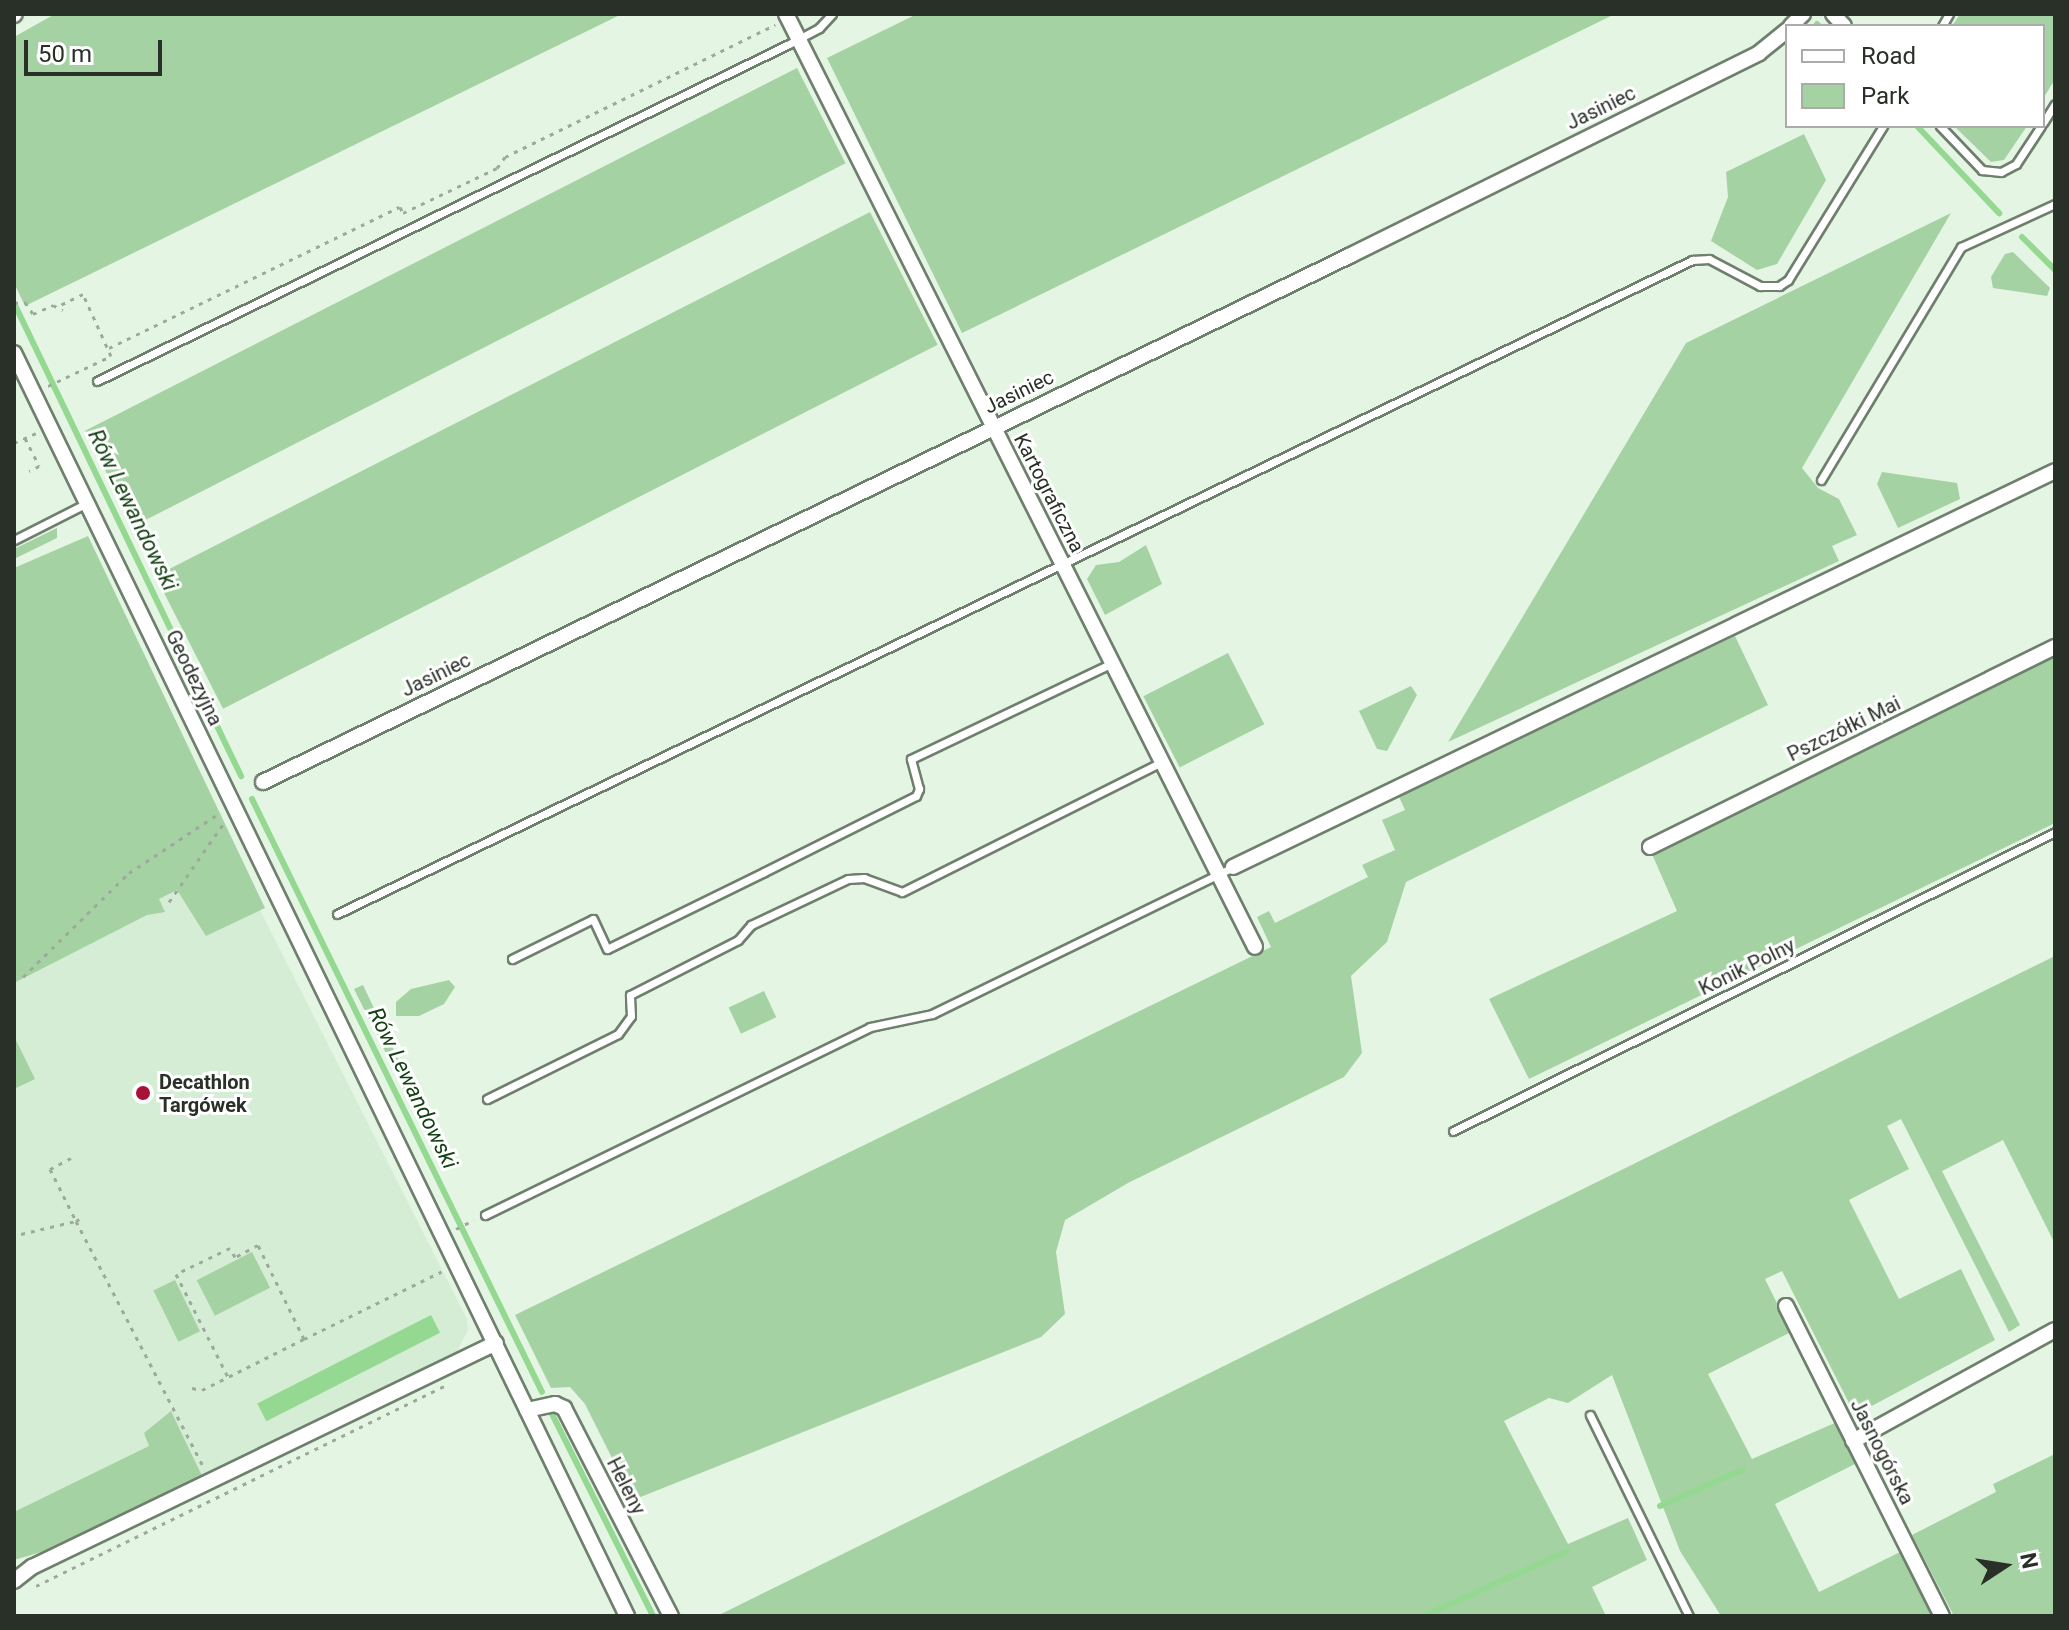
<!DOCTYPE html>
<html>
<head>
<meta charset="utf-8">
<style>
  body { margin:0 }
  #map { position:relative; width:2069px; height:1630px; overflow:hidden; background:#e4f6e3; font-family:Roboto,sans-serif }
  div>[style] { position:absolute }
  .built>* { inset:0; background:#d5edd4 }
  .green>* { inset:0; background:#a5d2a3; transform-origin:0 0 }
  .water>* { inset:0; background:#95d892; transform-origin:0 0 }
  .stream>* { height:6px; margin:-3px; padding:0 3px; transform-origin:3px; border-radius:3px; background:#95d892 }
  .path>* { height:3px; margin-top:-1.5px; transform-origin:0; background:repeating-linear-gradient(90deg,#9caa9b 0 4px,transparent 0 10px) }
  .roads { filter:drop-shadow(2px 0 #6f7f6e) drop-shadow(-2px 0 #6f7f6e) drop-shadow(0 2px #6f7f6e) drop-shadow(0 -2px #6f7f6e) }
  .service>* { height:7px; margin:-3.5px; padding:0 3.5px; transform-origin:3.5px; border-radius:3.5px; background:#fff }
  .minor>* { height:14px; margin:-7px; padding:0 7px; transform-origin:7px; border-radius:7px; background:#fff }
  .dots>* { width:22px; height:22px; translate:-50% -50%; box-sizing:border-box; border:4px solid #fff; border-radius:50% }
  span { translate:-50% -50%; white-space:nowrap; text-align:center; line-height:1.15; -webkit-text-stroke:6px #fff; paint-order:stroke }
  .street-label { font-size:20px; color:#293028 }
  .poi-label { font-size:20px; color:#293028; font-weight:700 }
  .left { translate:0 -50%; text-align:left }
  .water-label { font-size:22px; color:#134114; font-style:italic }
  .frame { position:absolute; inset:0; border:16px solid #293028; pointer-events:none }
  .legend { position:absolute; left:1785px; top:24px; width:260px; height:104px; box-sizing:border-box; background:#fff; border:2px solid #a9aca9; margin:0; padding:10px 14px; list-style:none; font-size:24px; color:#293028 }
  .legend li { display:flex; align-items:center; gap:16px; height:40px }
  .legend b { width:40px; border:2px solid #a9aca9 }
  .north { position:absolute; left:1965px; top:1526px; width:80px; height:80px; -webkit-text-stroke:6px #fff; paint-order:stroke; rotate:78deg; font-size:22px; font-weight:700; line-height:32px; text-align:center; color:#293028 }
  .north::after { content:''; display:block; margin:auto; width:28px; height:36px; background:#293028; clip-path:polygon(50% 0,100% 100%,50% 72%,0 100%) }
  .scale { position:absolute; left:24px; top:40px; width:138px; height:36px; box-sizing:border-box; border:4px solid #293028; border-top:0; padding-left:10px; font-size:24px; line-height:28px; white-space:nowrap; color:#293028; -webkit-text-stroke:6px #fff; paint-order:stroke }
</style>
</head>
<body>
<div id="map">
  <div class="built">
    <div style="clip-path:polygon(210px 811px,467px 1319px,468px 1330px,456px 1353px,48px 1550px,14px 1560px,14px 919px)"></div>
  </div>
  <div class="green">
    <div style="clip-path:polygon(55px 14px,622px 14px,25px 306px,14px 283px,14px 37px)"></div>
    <div style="clip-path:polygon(917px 14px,1615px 14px,962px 333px,827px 58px)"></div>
    <div style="clip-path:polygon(1960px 14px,2055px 14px,2055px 79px,2043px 99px,2043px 26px,1952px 26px)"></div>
    <div style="left:797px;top:68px;width:107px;height:799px;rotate:63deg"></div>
    <div style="clip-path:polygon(1954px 126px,2027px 126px,2004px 160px,1991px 162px)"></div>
    <div style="clip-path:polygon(1804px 134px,1826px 180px,1777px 264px,1757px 270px,1711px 241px,1728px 197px,1726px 172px)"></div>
    <div style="left:870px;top:212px;width:149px;height:802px;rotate:63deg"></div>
    <div style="clip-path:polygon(1951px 213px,1802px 468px,1818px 488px,1839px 499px,1857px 535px,1832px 546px,1839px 561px,1448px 742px,1686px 343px)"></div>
    <div style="clip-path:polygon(2013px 252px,2050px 288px,2047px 296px,1993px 288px,1991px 277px,2005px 254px)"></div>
    <div style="clip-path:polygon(1882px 472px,1957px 483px,1960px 499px,1898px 528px,1877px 484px)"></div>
    <div style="clip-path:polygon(57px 528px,57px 538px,14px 559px,14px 549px)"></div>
    <div style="clip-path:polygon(88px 536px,265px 908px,206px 936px,177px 890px,159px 899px,165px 912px,147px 915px,14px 983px,14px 568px)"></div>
    <div style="clip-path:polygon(1146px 545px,1162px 584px,1105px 615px,1087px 579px,1096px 565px,1119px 562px)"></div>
    <div style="clip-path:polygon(1735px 636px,1768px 705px,1406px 882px,1387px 942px,1351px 976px,1362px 1053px,1344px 1077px,1128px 1183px,1065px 1220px,1056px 1252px,1065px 1314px,1041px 1337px,633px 1500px,585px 1404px,570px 1387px,551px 1388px,515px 1315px,1271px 947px,1257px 917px,1269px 911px,1275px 923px,1368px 877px,1362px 865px,1395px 850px,1382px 820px,1405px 810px,1399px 797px)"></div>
    <div style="clip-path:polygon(2055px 641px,2055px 823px,1529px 1079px,1489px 999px,1677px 911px,1648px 845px)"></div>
    <div style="left:1228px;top:653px;width:80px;height:95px;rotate:63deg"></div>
    <div style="clip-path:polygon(1411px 686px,1417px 695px,1387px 751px,1377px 749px,1359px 711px)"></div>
    <div style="clip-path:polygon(2055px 956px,2055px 1244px,2003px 1140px,1942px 1171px,2020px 1325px,2009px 1332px,1901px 1119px,1887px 1126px,1909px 1169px,1849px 1200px,1899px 1299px,1961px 1269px,1995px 1340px,1855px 1415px,1782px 1271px,1765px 1279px,1791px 1332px,1708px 1374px,1752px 1459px,1837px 1422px,1855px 1464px,1775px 1504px,1819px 1592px,1900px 1552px,1933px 1616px,1721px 1616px,1680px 1551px,1612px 1375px,1568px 1403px,1549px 1398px,1504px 1421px,1568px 1544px,1628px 1518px,1647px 1560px,1592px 1587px,1606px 1616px,717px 1616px)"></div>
    <div style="clip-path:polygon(449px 980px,455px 987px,444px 1004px,419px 1016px,396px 1016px,396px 1002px,411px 989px)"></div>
    <div style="clip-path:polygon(363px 985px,433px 1133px,427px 1136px,354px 989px)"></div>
    <div style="left:764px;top:991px;width:29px;height:39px;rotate:65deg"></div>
    <div style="clip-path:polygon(14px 1036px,35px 1079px,14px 1089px)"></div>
    <div style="left:252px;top:1252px;width:40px;height:62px;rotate:63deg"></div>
    <div style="left:175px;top:1280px;width:57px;height:24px;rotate:64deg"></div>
    <div style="clip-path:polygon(171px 1411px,202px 1476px,48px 1550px,14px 1560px,14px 1512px,149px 1446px,144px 1433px)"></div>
    <div style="clip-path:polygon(2055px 1454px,2055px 1616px,1954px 1616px,1912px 1535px,1996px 1492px,1993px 1484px)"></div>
  </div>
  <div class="water">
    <div style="left:431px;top:1315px;width:20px;height:195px;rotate:63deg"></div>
  </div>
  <div class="stream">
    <div style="left:1817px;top:24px;width:3px;rotate:45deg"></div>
    <div style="left:1917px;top:126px;width:120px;rotate:46.7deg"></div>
    <div style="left:2022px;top:237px;width:47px;rotate:45deg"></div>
    <div style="left:14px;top:303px;width:525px;rotate:64.36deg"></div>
    <div style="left:252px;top:799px;width:660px;rotate:63.94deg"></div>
    <div style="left:551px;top:1412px;width:228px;rotate:63.4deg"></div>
    <div style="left:1660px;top:1506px;width:90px;rotate:-23.7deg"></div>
    <div style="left:1424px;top:1616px;width:157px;rotate:-24.4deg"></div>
  </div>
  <div class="path">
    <div style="left:14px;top:303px;width:11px;rotate:-5deg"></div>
    <div style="left:25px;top:302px;width:14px;rotate:56deg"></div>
    <div style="left:33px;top:314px;width:22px;rotate:-24deg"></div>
    <div style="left:53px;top:305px;width:11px;rotate:27deg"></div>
    <div style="left:109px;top:348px;width:323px;rotate:-25.9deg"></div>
    <div style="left:400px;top:207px;width:7px;rotate:63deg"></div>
    <div style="left:403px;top:213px;width:104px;rotate:-25.6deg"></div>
    <div style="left:497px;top:168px;width:14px;rotate:-54deg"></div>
    <div style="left:505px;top:157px;width:301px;rotate:-26.1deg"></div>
    <div style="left:48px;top:386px;width:70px;rotate:-25.5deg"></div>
    <div style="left:111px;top:356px;width:68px;rotate:-114.3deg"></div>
    <div style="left:83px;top:294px;width:30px;rotate:154deg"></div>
    <div style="left:25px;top:438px;width:31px;rotate:63deg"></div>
    <div style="left:39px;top:466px;width:11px;rotate:153deg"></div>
    <div style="left:14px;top:443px;width:24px;rotate:-24deg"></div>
    <div style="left:169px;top:902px;width:96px;rotate:-55.2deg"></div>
    <div style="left:23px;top:977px;width:148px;rotate:-44.5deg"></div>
    <div style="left:129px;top:873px;width:110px;rotate:-33.5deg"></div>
    <div style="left:71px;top:1158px;width:24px;rotate:152deg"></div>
    <div style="left:50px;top:1169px;width:58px;rotate:63.4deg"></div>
    <div style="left:76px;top:1221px;width:8px;rotate:-30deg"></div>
    <div style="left:456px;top:1229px;width:20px;rotate:-27deg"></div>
    <div style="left:21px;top:1234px;width:57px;rotate:-13.3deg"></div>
    <div style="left:76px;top:1221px;width:276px;rotate:62.6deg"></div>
    <div style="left:304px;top:1339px;width:153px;rotate:-26.1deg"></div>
    <div style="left:192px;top:1388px;width:10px;rotate:11deg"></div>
    <div style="left:202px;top:1390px;width:114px;rotate:-26.6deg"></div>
    <div style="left:304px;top:1339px;width:105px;rotate:-116.1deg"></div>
    <div style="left:258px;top:1245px;width:26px;rotate:152deg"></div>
    <div style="left:235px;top:1257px;width:10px;rotate:-119deg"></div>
    <div style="left:230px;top:1248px;width:60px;rotate:154.3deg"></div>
    <div style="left:176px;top:1274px;width:115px;rotate:63.2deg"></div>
    <div style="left:36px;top:1586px;width:455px;rotate:-26.1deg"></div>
  </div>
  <div class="roads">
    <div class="service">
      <div style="left:1942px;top:26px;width:14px;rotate:-60deg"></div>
      <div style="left:2043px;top:123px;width:22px;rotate:-58deg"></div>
      <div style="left:1940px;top:126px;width:61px;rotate:46.3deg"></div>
      <div style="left:1982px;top:170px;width:19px;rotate:6deg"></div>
      <div style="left:2001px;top:172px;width:17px;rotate:-28deg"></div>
      <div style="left:2016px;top:164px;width:45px;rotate:-56.7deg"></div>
      <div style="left:97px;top:381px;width:770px;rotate:-25.97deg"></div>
      <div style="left:789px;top:44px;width:34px;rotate:-28deg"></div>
      <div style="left:819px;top:28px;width:19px;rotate:-47deg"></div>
      <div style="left:1821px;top:480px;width:272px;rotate:-59deg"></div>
      <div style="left:1961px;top:247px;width:103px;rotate:-24.6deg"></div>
      <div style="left:14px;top:540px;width:82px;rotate:-26.9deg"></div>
      <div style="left:337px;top:914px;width:1505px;rotate:-25.76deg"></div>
      <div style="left:1692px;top:260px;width:17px;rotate:-3deg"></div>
      <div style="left:1709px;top:259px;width:58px;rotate:27.9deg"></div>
      <div style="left:1760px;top:286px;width:19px"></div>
      <div style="left:1779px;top:286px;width:11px;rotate:-34deg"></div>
      <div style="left:1788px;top:280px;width:181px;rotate:-58.3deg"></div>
      <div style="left:512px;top:959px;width:90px;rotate:-26.3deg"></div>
      <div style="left:593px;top:919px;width:33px;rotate:65deg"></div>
      <div style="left:607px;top:949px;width:175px;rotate:-26.1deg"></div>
      <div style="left:764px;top:872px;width:170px;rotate:-26.6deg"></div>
      <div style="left:916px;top:796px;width:8px;rotate:-67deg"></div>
      <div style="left:919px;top:789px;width:31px;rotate:-105deg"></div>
      <div style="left:911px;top:759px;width:223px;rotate:-25.5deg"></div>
      <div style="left:487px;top:1099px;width:146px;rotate:-26.4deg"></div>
      <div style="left:618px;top:1034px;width:22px;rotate:-54deg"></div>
      <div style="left:631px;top:1016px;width:21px;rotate:-93deg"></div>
      <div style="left:630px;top:995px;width:121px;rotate:-27deg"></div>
      <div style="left:738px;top:940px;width:20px;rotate:-49deg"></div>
      <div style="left:751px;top:925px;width:107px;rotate:-25.4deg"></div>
      <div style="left:848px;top:879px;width:16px;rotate:-4deg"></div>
      <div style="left:864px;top:878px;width:40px;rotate:20.2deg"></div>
      <div style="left:902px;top:892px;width:291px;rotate:-26.6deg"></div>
      <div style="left:1453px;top:1131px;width:672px;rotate:-26.41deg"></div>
      <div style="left:485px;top:1215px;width:428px;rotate:-26deg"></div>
      <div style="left:870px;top:1027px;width:63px;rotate:-11.8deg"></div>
      <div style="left:932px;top:1014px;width:335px;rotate:-26deg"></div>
      <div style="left:1590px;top:1415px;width:224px;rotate:63.8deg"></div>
    </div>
    <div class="minor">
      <div style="left:786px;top:14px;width:1044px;rotate:63.31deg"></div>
      <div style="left:1833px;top:14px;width:16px;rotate:47deg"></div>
      <div style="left:14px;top:15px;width:1px;rotate:-45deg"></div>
      <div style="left:1791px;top:26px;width:17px;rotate:-45deg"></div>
      <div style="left:14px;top:353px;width:1404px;rotate:64.11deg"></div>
      <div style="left:263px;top:782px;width:1209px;rotate:-25.84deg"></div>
      <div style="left:1351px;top:255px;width:455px;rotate:-26.3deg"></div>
      <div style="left:1759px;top:53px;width:36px;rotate:-39deg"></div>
      <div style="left:1650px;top:847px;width:452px;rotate:-26.3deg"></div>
      <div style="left:1233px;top:867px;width:912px;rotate:-25.72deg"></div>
      <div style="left:1786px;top:1306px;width:347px;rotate:63.3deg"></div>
      <div style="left:527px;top:1410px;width:29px;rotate:-12deg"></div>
      <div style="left:555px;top:1404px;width:10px;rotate:24deg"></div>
      <div style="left:564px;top:1408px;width:234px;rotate:62.8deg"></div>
      <div style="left:1853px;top:1441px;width:230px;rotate:-28.8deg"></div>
      <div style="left:14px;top:1581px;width:23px;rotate:-38deg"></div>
      <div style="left:32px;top:1567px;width:515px;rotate:-25.77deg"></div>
    </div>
  </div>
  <div class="dots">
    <div style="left:143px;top:1093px;background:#a91238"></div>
  </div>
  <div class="street-label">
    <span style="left:1601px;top:108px;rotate:-26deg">Jasiniec</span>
    <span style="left:1019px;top:392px;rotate:-26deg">Jasiniec</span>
    <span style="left:1049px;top:493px;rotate:63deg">Kartograficzna</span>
    <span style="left:436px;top:675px;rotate:-26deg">Jasiniec</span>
    <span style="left:194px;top:678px;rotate:64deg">Geodezyjna</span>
    <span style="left:1844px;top:729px;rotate:-26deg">Pszczółki Mai</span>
    <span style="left:1747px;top:967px;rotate:-26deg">Konik Polny</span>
    <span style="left:1882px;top:1452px;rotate:63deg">Jasnogórska</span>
    <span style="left:626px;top:1486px;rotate:63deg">Heleny</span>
  </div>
  <div class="poi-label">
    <span class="left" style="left:159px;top:1094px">Decathlon<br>Targówek</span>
  </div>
  <div class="water-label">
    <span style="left:133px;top:510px;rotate:64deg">Rów Lewandowski</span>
    <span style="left:413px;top:1088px;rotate:64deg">Rów Lewandowski</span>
  </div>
  <div class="frame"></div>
  <ul class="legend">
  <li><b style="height:10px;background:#fff"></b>Road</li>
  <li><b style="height:22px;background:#a5d2a3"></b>Park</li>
  </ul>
  <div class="north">N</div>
  <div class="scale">50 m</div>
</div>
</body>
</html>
